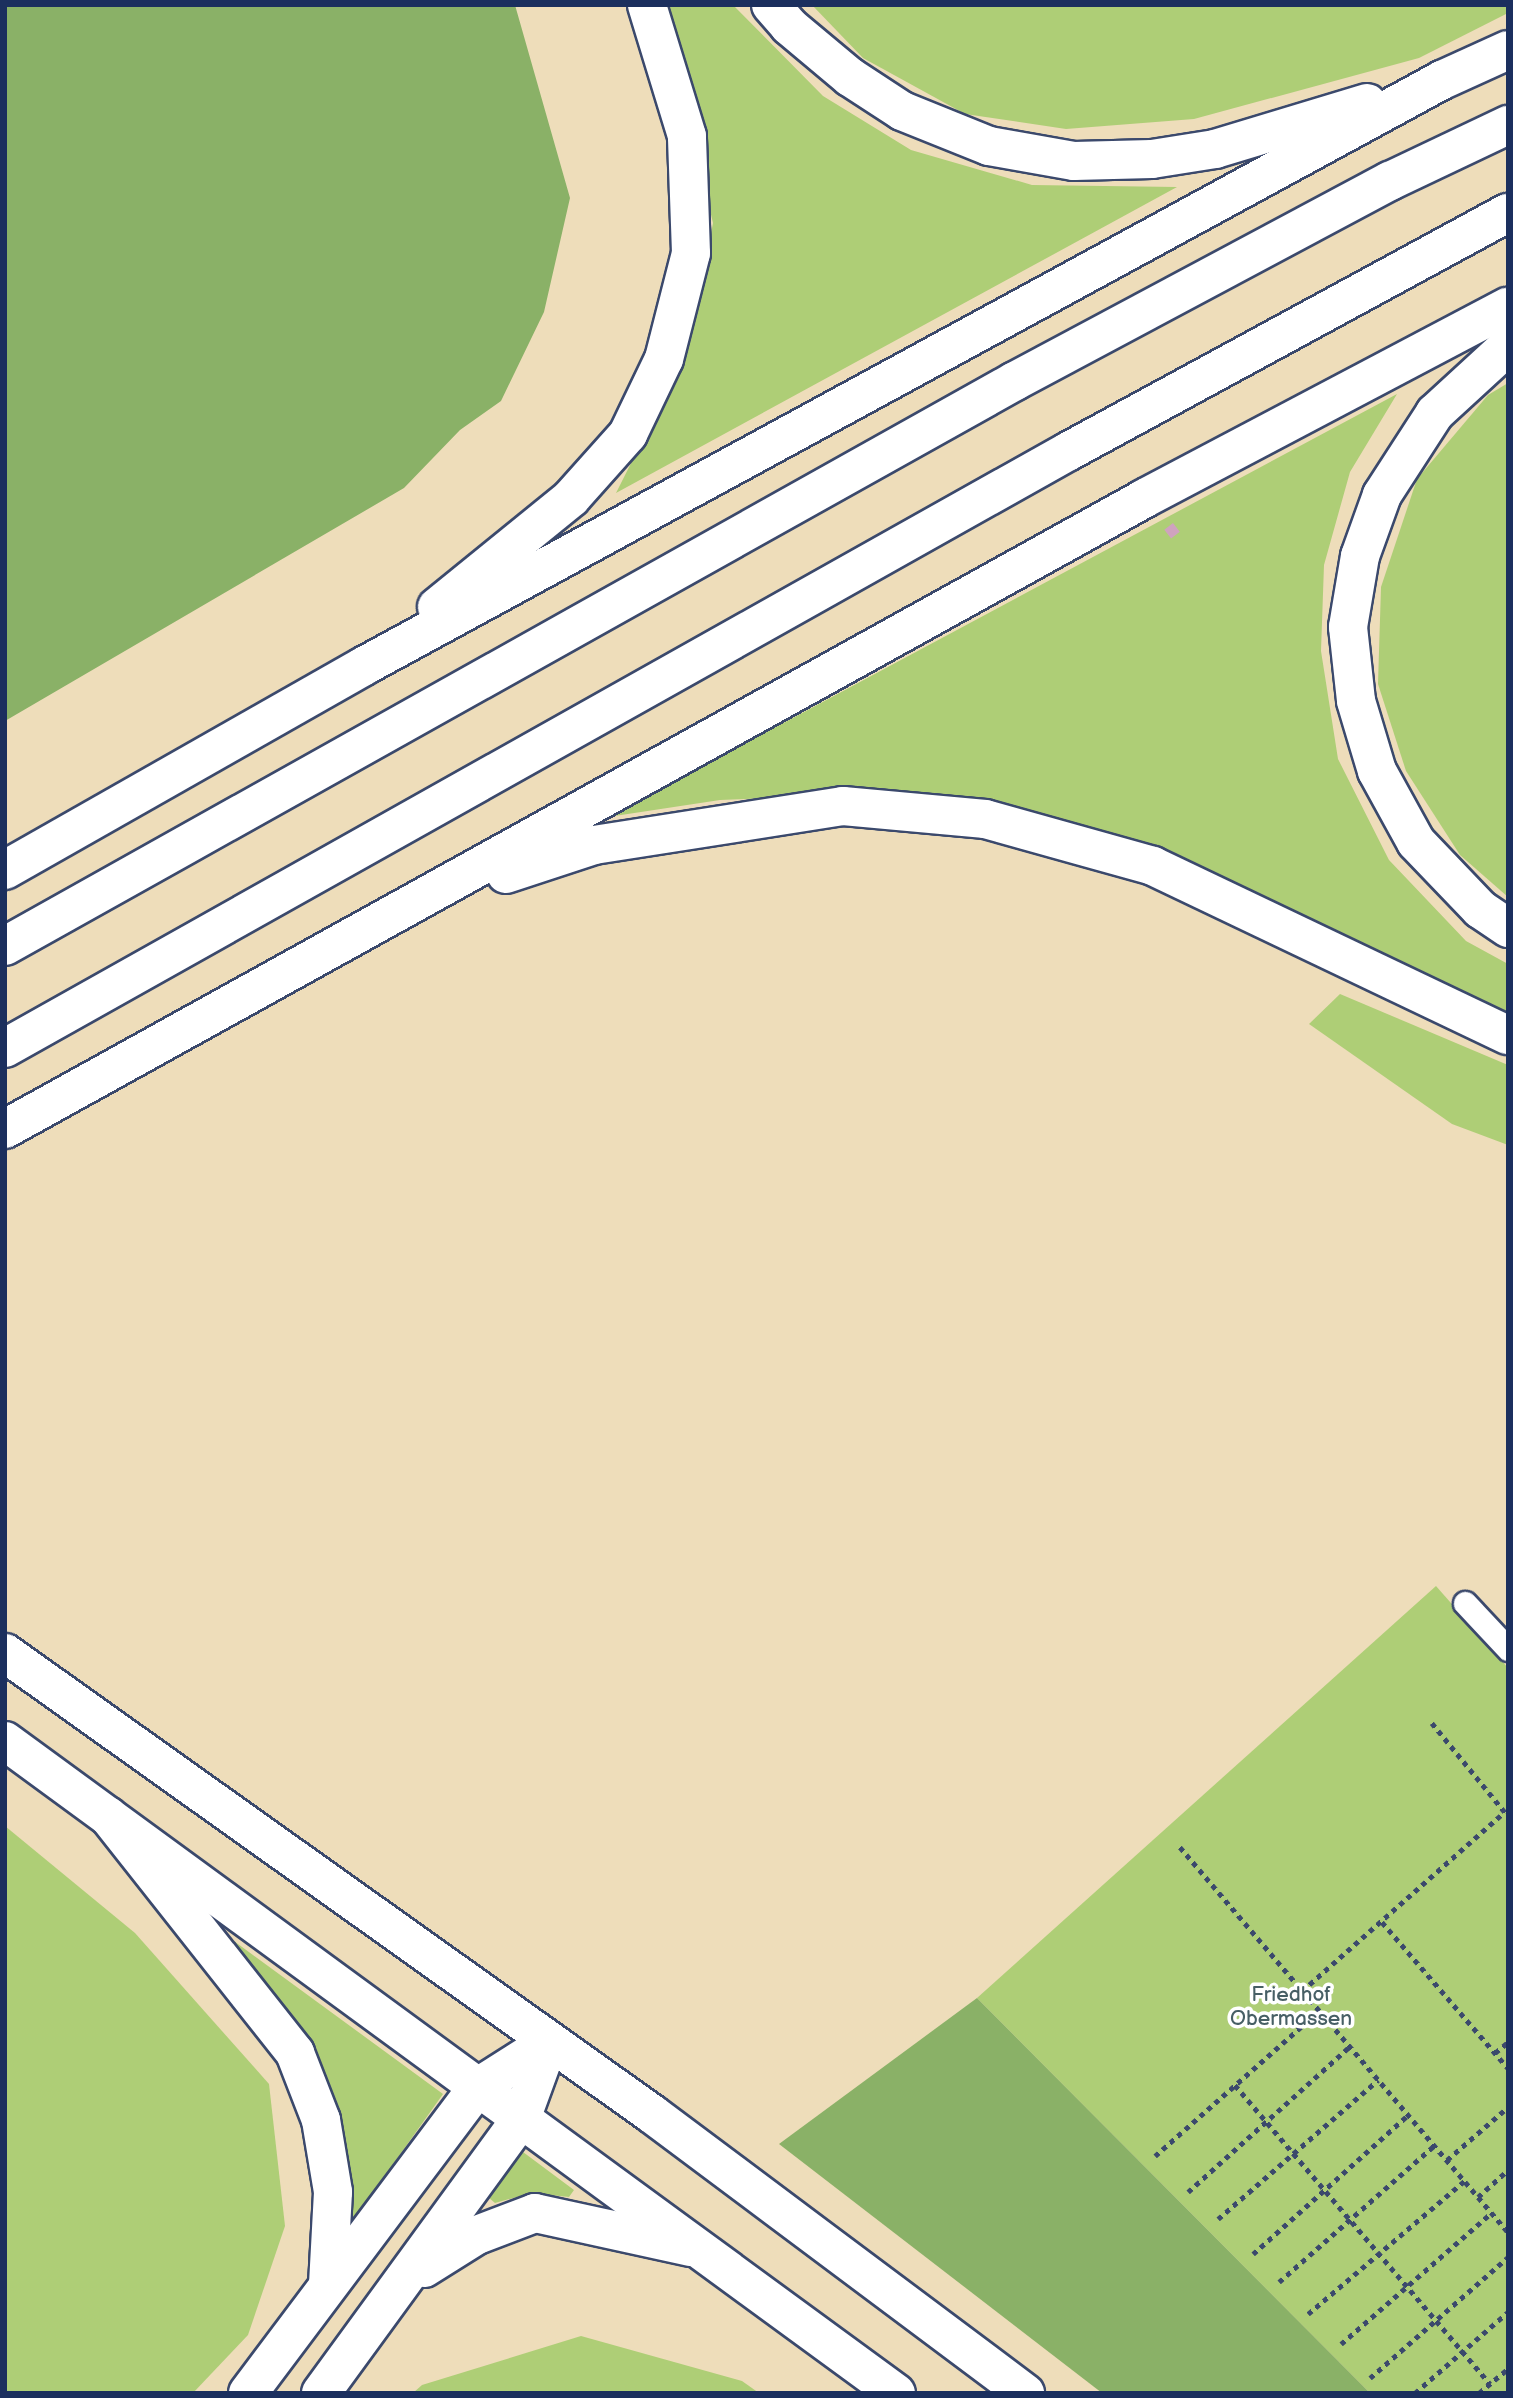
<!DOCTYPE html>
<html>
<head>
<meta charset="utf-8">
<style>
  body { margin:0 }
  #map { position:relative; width:1513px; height:2398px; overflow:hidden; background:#eeddba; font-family:"Balsamiq Sans",sans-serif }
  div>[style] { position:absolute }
  .green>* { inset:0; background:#aece76 }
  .forest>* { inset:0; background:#8ab167 }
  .building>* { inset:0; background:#cfa3be; transform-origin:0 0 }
  .path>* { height:4.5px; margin-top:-2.25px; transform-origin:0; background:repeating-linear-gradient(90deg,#3b496c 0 5px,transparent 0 10px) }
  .roads { filter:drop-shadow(2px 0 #3b496c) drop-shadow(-2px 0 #3b496c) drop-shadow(0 2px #3b496c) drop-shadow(0 -2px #3b496c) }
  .service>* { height:23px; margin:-11.5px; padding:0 11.5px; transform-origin:11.5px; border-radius:11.5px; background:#fff }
  .primary>* { height:38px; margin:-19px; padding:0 19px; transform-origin:19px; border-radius:19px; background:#fff }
  .motorway>* { height:38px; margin:-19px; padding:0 19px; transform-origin:19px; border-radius:19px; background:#fff }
  span { translate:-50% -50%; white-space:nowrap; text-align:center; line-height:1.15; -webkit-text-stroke:7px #fff; paint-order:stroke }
  .park-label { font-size:21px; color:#475f65 }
  .frame { position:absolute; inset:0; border:7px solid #1b2f5e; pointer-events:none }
</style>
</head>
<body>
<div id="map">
  <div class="green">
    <div style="clip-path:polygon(661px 5px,733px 5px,823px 96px,911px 150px,1032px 185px,1177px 187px,616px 493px,688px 350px,713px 223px)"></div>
    <div style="clip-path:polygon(812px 5px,1508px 5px,1508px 13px,1419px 58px,1194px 119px,1066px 129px,965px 114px,863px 58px)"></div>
    <div style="clip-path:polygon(1508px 383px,1508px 897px,1460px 855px,1406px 771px,1378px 684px,1381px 587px,1417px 479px,1488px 395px)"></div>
    <div style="clip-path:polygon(1397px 394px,1350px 472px,1324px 565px,1321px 651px,1338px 759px,1389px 860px,1466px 941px,1508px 964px,1508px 1016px,1263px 897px,1131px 840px,975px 801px,871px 794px,720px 800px,608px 817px)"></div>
    <div style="clip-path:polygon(1340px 994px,1508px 1065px,1508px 1145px,1452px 1124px,1309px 1024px)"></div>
    <div style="clip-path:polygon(1436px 1586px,1508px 1668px,1508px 2393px,1370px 2393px,977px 1998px)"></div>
    <div style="clip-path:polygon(5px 1826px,135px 1933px,269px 2084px,285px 2226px,248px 2335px,193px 2393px,5px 2393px)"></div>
    <div style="clip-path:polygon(223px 1933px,443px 2094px,347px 2229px,342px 2160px)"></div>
    <div style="clip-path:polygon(523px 2152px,574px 2190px,569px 2197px,531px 2193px,495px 2203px,488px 2197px)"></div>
    <div style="clip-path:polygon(581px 2336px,742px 2381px,759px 2393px,413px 2393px,422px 2385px)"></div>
  </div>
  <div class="forest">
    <div style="clip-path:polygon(5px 5px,515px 5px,570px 198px,544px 312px,501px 401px,460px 430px,404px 488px,5px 721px)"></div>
    <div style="clip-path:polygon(977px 1998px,1370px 2393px,1102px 2393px,779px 2144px)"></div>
  </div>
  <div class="building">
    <div style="left:1173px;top:523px;width:11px;height:11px;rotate:52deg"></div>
  </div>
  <div class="path">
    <div style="left:1432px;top:1723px;width:120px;rotate:50.7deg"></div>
    <div style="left:1180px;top:1847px;width:506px;rotate:49.57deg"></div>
    <div style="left:1382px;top:1922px;width:193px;rotate:49.2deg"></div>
    <div style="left:1302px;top:1991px;width:270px;rotate:-41.5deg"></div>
    <div style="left:1495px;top:2053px;width:17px;rotate:-40deg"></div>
    <div style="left:1235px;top:2085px;width:393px;rotate:49.5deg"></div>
    <div style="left:1155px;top:2156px;width:219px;rotate:-41.5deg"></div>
    <div style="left:1447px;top:2160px;width:81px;rotate:-41deg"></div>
    <div style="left:1188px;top:2192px;width:218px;rotate:-42deg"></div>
    <div style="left:1478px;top:2197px;width:40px;rotate:-42deg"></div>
    <div style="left:1218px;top:2219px;width:212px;rotate:-41deg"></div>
    <div style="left:1253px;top:2254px;width:208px;rotate:-41.9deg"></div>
    <div style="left:1279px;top:2282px;width:206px;rotate:-41.3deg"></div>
    <div style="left:1308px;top:2314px;width:205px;rotate:-40.4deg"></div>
    <div style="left:1341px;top:2344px;width:199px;rotate:-41.1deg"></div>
    <div style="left:1370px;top:2378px;width:184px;rotate:-41.2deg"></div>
    <div style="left:1415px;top:2393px;width:123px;rotate:-41.1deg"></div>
    <div style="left:1479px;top:2393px;width:38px;rotate:-40deg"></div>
  </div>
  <div class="roads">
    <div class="service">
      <div style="left:1465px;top:1603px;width:63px;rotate:46.9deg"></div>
    </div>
    <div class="primary">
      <div style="left:5px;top:1653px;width:794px;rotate:35.47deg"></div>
      <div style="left:652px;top:2114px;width:466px;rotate:36.8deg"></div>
      <div style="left:5px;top:1741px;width:1104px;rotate:36.2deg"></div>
      <div style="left:478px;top:2087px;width:84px;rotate:-32.4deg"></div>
      <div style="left:521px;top:2119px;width:82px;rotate:-70deg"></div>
    </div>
    <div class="motorway">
      <div style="left:771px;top:5px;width:28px;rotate:49deg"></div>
      <div style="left:789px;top:26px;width:80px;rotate:39.9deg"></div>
      <div style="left:850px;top:77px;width:62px;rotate:33.2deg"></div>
      <div style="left:902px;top:111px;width:94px;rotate:21.9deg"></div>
      <div style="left:989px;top:146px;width:86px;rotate:10deg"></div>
      <div style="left:1074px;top:161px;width:78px;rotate:-1.5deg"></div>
      <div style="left:1152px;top:159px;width:64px;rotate:-9deg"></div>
      <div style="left:1215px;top:149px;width:159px;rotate:-16.8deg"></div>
      <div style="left:1508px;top:346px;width:99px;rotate:137.5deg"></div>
      <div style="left:1435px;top:413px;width:98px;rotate:122.9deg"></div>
      <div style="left:1382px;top:495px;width:65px;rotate:109.8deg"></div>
      <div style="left:1360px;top:556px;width:72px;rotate:99.6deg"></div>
      <div style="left:1348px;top:627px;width:74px;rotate:83.8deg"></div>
      <div style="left:1356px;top:701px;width:73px;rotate:73.3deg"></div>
      <div style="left:1377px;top:771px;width:81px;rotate:61.2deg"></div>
      <div style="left:1416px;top:842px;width:93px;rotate:46.3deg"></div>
      <div style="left:1480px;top:909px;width:34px;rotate:34deg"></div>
      <div style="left:437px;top:607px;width:173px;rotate:-39.1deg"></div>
      <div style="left:571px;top:498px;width:86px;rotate:-48.3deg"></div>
      <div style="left:628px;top:434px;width:83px;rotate:-64.4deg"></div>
      <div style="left:664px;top:359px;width:109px;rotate:-75.7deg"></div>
      <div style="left:691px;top:253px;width:117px;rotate:-92deg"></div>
      <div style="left:687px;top:136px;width:137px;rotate:-107deg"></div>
      <div style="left:5px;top:870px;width:413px;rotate:-29.6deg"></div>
      <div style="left:364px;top:666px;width:1227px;rotate:-28.53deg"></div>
      <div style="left:1442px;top:80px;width:72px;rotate:-24.4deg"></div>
      <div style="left:506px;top:874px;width:93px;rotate:-18.2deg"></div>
      <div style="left:594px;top:845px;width:252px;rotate:-8.9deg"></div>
      <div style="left:843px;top:806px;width:143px;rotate:5.2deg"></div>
      <div style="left:985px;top:819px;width:174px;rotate:15.6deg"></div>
      <div style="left:1153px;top:866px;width:393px;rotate:25.5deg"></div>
      <div style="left:5px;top:946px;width:1157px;rotate:-29.22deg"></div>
      <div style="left:1015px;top:381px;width:425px;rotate:-28.1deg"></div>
      <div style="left:1390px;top:181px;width:131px;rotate:-25.4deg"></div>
      <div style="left:5px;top:1048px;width:1220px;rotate:-29.3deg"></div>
      <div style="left:1069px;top:451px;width:499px;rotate:-28.5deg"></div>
      <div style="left:5px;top:1129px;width:1303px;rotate:-28.96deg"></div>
      <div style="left:1145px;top:498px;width:410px;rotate:-27.8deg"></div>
      <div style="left:108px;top:1816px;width:302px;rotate:51.7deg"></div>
      <div style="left:295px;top:2053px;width:72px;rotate:68.8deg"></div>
      <div style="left:321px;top:2120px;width:73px;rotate:80.5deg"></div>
      <div style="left:333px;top:2192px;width:92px;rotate:93.1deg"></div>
      <div style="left:424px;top:2268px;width:62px;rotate:-31.9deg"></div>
      <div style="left:477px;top:2235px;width:62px;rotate:-20.8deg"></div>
      <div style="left:535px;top:2213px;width:160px;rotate:12.3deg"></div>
      <div style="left:248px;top:2393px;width:383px;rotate:-53.1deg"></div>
      <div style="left:321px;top:2393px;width:339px;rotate:-53.9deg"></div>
    </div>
  </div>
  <div class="park-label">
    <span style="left:1291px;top:2007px">Friedhof<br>Obermassen</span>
  </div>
  <div class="frame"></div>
</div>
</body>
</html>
